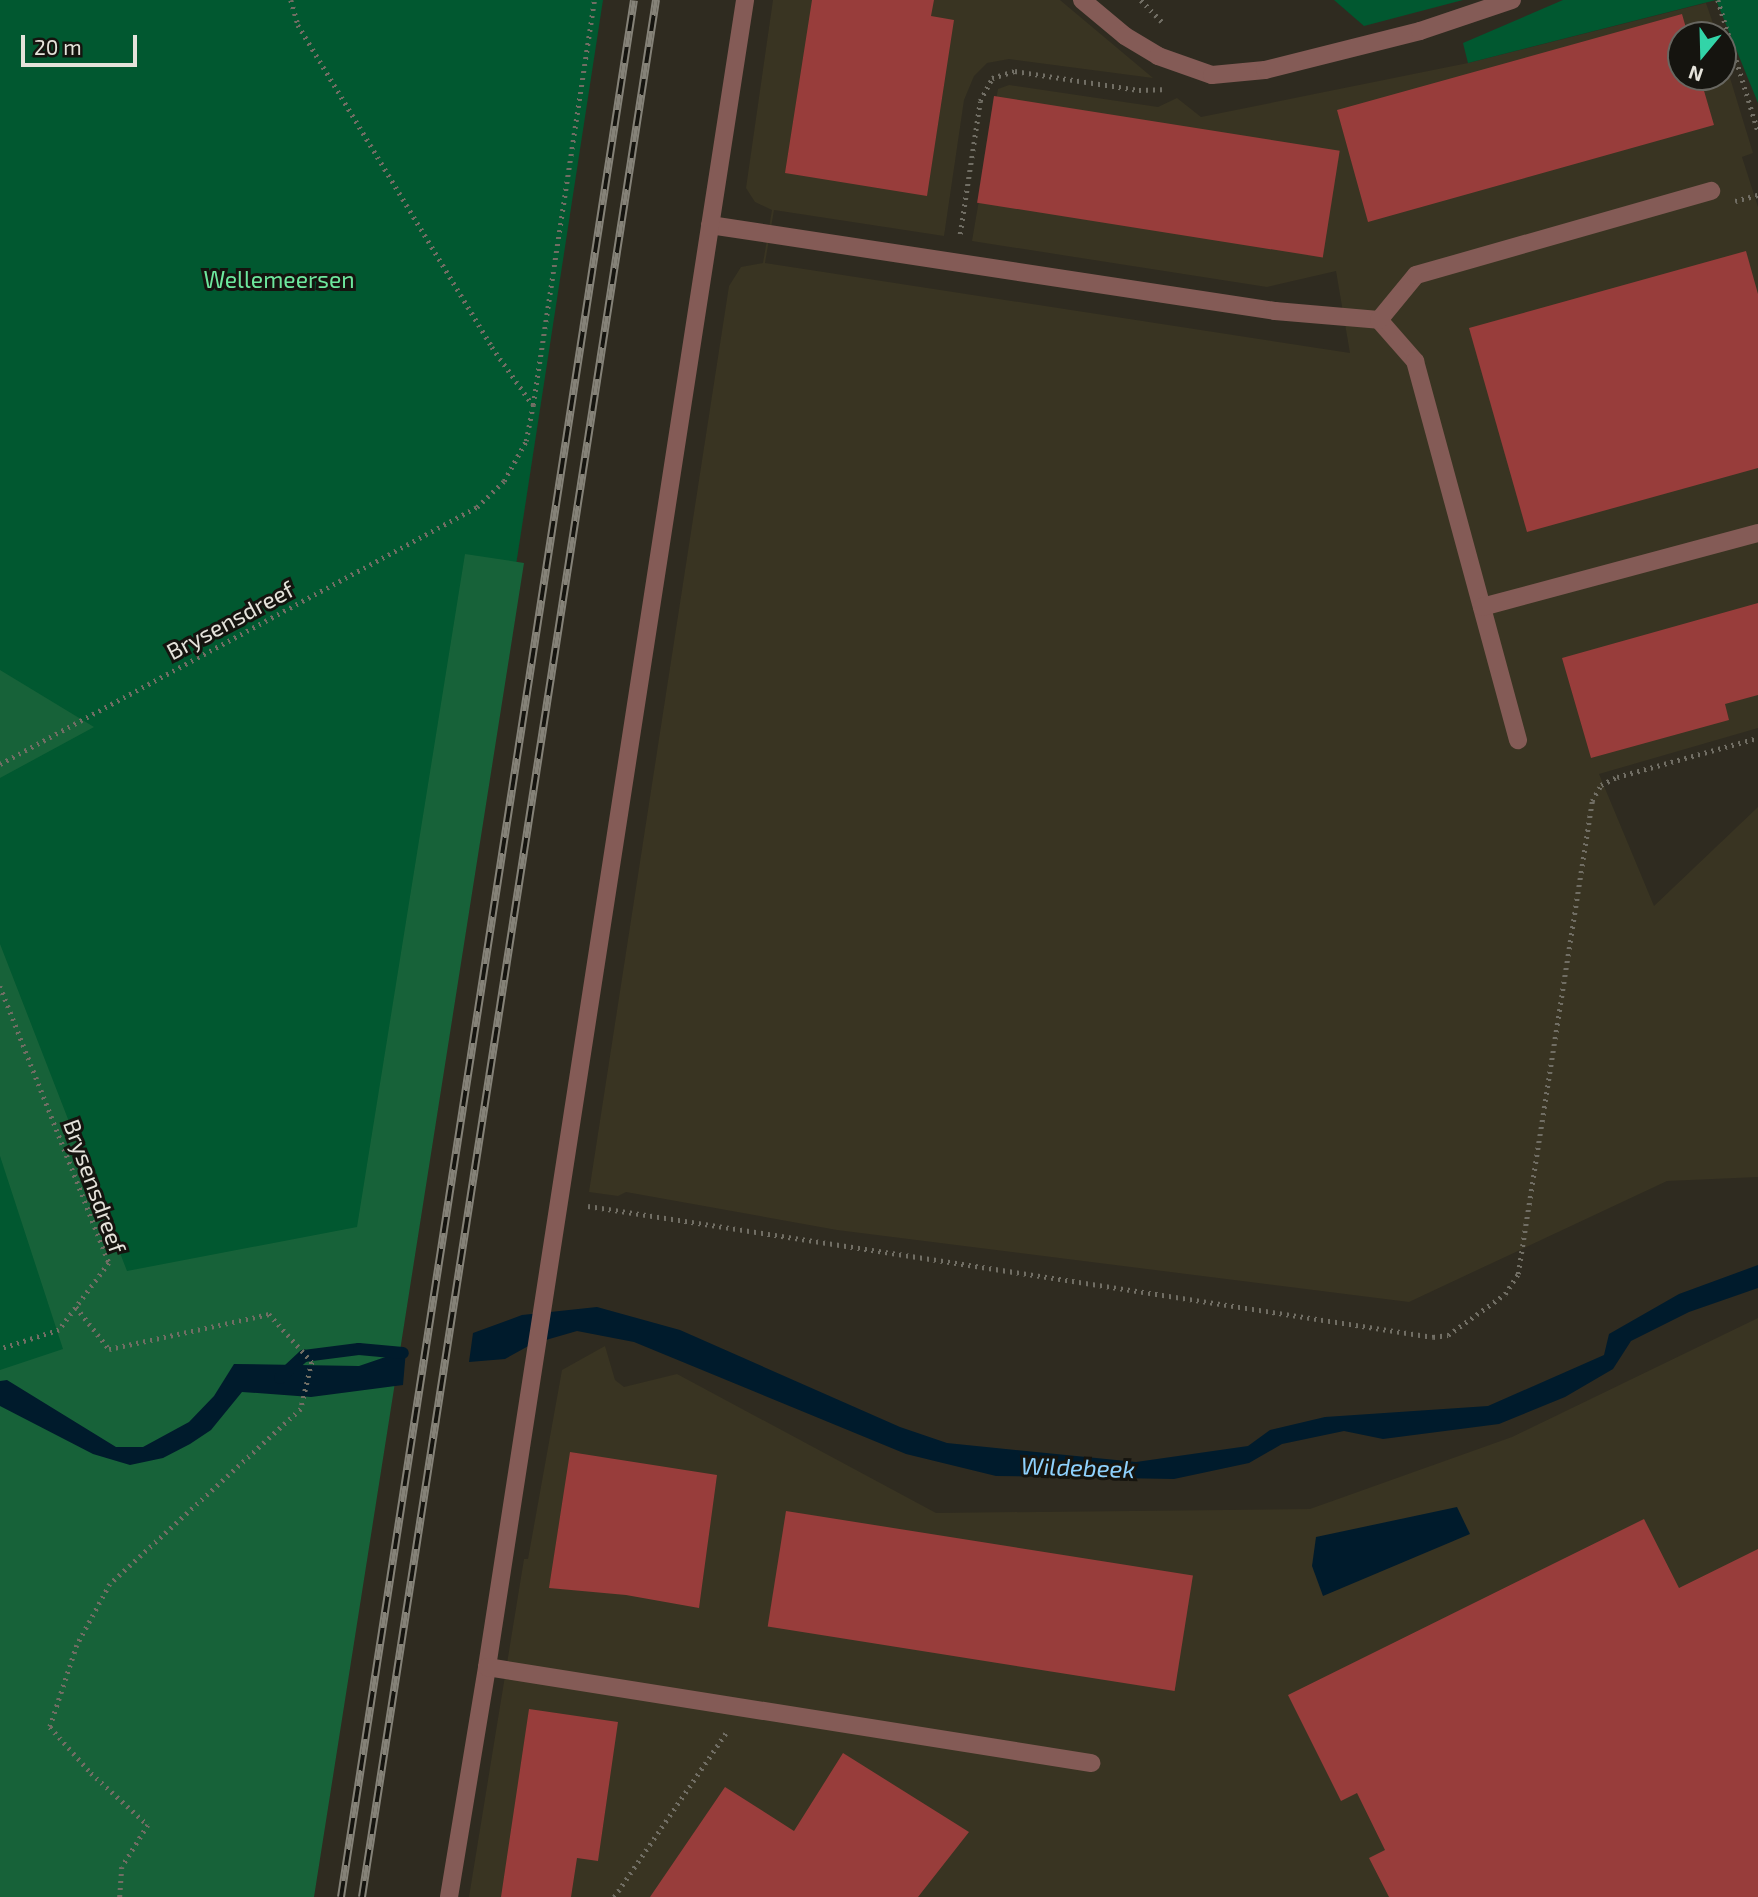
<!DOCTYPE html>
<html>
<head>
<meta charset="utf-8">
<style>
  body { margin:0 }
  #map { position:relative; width:1758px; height:1897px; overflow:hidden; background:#2f2b20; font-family:"Exo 2",sans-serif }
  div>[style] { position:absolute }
  .built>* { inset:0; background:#393422 }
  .green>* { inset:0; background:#015830 }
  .forest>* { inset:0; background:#176239 }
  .water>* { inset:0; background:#001b2c }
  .stream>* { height:12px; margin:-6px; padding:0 6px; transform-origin:6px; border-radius:6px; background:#001b2c }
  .building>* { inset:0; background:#983d3b; transform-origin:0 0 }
  .path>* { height:4.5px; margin-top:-2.25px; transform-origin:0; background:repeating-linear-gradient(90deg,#716e64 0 2px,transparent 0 7px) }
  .street>* { height:18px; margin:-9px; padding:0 9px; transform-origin:9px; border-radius:9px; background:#845b56 }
  .rail>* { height:8px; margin-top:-4px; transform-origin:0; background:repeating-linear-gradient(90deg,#15140f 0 16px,#858278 0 32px); box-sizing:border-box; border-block:2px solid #858278 }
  span { translate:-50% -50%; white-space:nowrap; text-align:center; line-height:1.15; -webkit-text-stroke:6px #15140f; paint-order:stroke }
  .park-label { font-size:23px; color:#6de79d }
  .street-label { font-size:23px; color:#e5e3db }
  .water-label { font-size:24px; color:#8ed1fd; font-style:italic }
  .north { position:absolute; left:1667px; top:21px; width:70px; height:70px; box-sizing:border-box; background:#15140f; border:2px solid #686761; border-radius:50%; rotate:199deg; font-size:19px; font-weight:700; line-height:28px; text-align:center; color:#e5e3db }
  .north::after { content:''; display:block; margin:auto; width:24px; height:32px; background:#32d4a8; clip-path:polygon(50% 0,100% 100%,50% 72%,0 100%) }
  .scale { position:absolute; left:21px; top:35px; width:116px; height:32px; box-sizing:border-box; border:4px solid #e5e3db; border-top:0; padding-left:9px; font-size:21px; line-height:24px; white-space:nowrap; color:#e5e3db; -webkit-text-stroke:5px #15140f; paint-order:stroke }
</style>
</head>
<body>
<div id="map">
  <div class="built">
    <div style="clip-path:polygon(773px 0,1060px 0,1153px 78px,1009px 59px,987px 63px,974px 76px,964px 100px,944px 236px,774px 210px,765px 263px,1350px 353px,1336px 271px,1267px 287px,972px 241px,998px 89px,1009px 85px,1158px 107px,1177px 98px,1201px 117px,1468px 63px,1706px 3px,1717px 35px,1681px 35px,1681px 77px,1723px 77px,1723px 55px,1753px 153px,1742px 157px,1758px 207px,1758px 728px,1599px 774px,1654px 906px,1758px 807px,1758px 1177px,1667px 1181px,1409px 1302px,837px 1230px,626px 1192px,618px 1196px,589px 1192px,729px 286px,741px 267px,763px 263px,772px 210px,755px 202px,746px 188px)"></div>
    <div style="clip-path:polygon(1758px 1318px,1758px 1897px,469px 1897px,524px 1559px,528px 1559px,562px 1370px,605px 1346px,615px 1380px,624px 1387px,677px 1374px,936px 1513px,1310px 1509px,1512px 1437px)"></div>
  </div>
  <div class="green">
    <div style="clip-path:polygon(0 0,603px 0,311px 1897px,0 1897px)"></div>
    <div style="clip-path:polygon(1334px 0,1463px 0,1364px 26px)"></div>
    <div style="clip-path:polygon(1563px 0,1758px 0,1758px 103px,1716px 0,1468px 63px,1463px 43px)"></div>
  </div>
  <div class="forest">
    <div style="clip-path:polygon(465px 554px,524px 563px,314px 1897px,0 1897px,0 1370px,63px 1349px,0 1156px,0 944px,127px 1271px,357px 1227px)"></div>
    <div style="clip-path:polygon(0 670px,94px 727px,0 778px)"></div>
  </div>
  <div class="water">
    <div style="clip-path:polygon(1758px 1265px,1758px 1288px,1689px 1312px,1631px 1341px,1613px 1369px,1565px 1397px,1499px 1424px,1383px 1439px,1344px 1431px,1282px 1444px,1249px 1463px,1174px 1479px,996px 1476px,906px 1454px,634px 1342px,577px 1331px,532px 1344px,505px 1359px,469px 1362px,473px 1333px,522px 1315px,597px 1307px,680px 1330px,900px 1427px,947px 1443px,1136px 1462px,1248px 1446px,1270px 1430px,1325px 1417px,1488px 1406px,1604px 1355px,1609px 1334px,1679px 1294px)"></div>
    <div style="clip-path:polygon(406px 1350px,403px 1385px,311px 1397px,242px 1392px,211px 1430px,190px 1444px,163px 1458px,130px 1465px,93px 1454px,0 1406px,0 1381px,7px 1380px,116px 1447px,143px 1447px,189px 1422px,214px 1396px,234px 1364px,359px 1366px)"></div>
    <div style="clip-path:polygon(1457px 1507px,1470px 1534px,1323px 1596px,1312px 1566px,1316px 1537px)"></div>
  </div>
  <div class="stream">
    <div style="left:280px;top:1378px;width:33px;rotate:-43deg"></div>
    <div style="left:304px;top:1356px;width:55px;rotate:-7.3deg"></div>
    <div style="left:359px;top:1349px;width:44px;rotate:5.2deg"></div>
  </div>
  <div class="building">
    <div style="clip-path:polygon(812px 0,934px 0,931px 16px,954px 20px,927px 196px,785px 173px)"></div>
    <div style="clip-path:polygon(1682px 14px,1688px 35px,1681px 35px,1681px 77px,1700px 77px,1714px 125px,1368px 222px,1337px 110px)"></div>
    <div style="left:994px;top:96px;width:350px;height:108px;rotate:9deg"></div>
    <div style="clip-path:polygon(1746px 251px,1758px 294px,1758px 468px,1527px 532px,1469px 328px)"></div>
    <div style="clip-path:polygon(1758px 603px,1758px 695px,1725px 704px,1729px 720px,1591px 758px,1562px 658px)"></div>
    <div style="clip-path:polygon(570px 1452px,717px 1475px,699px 1608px,626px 1595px,549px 1588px)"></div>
    <div style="left:786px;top:1511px;width:412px;height:117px;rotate:9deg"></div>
    <div style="clip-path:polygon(1644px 1519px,1679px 1588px,1758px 1549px,1758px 1897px,1389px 1897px,1369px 1858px,1385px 1850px,1357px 1793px,1341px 1801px,1288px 1695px)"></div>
    <div style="clip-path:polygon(529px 1709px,618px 1722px,598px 1861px,577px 1858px,571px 1897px,501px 1897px)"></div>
    <div style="clip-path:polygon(843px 1753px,969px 1832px,918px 1897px,650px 1897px,725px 1787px,794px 1831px)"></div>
  </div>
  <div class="path">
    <div style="left:291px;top:0;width:26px;rotate:74deg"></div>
    <div style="left:298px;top:25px;width:376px;rotate:58.9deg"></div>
    <div style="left:492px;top:347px;width:70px;rotate:54.9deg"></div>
    <div style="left:1141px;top:0;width:30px;rotate:46deg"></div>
    <div style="left:1718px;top:0;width:137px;rotate:73deg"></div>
    <div style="left:1735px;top:201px;width:24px;rotate:-15deg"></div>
    <div style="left:960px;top:234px;width:134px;rotate:-81.4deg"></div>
    <div style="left:980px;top:101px;width:26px;rotate:-62deg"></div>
    <div style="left:992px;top:78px;width:24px;rotate:-17deg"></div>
    <div style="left:1015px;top:71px;width:125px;rotate:8.7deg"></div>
    <div style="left:1139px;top:90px;width:23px;rotate:-2deg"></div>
    <div style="left:0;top:764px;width:542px;rotate:-28.32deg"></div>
    <div style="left:477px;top:507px;width:37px;rotate:-44deg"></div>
    <div style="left:504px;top:481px;width:46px;rotate:-61.2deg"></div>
    <div style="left:526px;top:441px;width:37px;rotate:-79deg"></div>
    <div style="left:533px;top:405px;width:410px;rotate:-81.4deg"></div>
    <div style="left:0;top:986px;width:298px;rotate:68.5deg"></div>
    <div style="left:109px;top:1263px;width:84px;rotate:126.7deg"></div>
    <div style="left:59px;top:1330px;width:62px;rotate:162.1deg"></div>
    <div style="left:588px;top:1206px;width:855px;rotate:8.81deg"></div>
    <div style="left:1433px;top:1337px;width:15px;rotate:-8deg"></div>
    <div style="left:1448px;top:1335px;width:70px;rotate:-35.7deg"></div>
    <div style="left:1505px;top:1294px;width:24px;rotate:-57deg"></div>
    <div style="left:1518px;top:1274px;width:479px;rotate:-81.1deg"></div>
    <div style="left:1592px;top:801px;width:18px;rotate:-61deg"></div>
    <div style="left:1601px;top:785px;width:18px;rotate:-27deg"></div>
    <div style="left:1617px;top:777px;width:146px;rotate:-15.5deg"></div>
    <div style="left:76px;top:1307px;width:53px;rotate:51.8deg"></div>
    <div style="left:109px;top:1349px;width:164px;rotate:-12.3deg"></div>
    <div style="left:269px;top:1314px;width:64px;rotate:48.1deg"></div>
    <div style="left:312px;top:1362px;width:48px;rotate:103.2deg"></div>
    <div style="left:301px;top:1409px;width:259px;rotate:137.5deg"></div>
    <div style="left:110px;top:1584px;width:69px;rotate:118.4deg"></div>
    <div style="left:77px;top:1645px;width:86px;rotate:108.2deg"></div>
    <div style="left:50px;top:1727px;width:62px;rotate:48.3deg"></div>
    <div style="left:91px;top:1773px;width:77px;rotate:42.4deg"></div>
    <div style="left:148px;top:1825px;width:49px;rotate:121.8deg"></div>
    <div style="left:122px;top:1867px;width:30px;rotate:94deg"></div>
    <div style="left:614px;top:1897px;width:199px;rotate:-55.7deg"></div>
  </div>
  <div class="street">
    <div style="left:1082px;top:0;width:56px;rotate:39.9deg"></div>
    <div style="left:1125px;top:36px;width:39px;rotate:31deg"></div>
    <div style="left:1158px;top:56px;width:57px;rotate:19.4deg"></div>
    <div style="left:1212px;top:75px;width:53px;rotate:-5.4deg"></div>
    <div style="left:1265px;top:70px;width:160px;rotate:-14.1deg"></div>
    <div style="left:1420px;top:31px;width:97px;rotate:-18.6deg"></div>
    <div style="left:710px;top:225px;width:572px;rotate:8.65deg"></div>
    <div style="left:1275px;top:311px;width:104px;rotate:4.9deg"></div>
    <div style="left:1379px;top:320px;width:55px;rotate:48.7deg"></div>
    <div style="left:1415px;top:361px;width:393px;rotate:74.8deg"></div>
    <div style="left:1379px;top:320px;width:58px;rotate:-50.6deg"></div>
    <div style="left:1416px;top:275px;width:307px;rotate:-15.9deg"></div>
    <div style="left:1482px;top:607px;width:286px;rotate:-15deg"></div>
    <div style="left:487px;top:1667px;width:1687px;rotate:-81.2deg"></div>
    <div style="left:449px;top:1897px;width:233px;rotate:-80.6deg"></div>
    <div style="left:487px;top:1667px;width:612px;rotate:9.03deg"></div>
  </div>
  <div class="rail">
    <div style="left:341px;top:1897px;width:1919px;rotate:-81.22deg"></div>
    <div style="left:362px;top:1897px;width:1920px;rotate:-81.19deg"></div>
  </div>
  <div class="park-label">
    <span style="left:279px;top:279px">Wellemeersen</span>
  </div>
  <div class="street-label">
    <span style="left:230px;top:620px;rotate:-28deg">Brysensdreef</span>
    <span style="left:95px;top:1186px;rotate:70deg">Brysensdreef</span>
  </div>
  <div class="water-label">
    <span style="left:1078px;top:1467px;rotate:2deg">Wildebeek</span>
  </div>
  <div class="north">N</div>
  <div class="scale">20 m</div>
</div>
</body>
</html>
